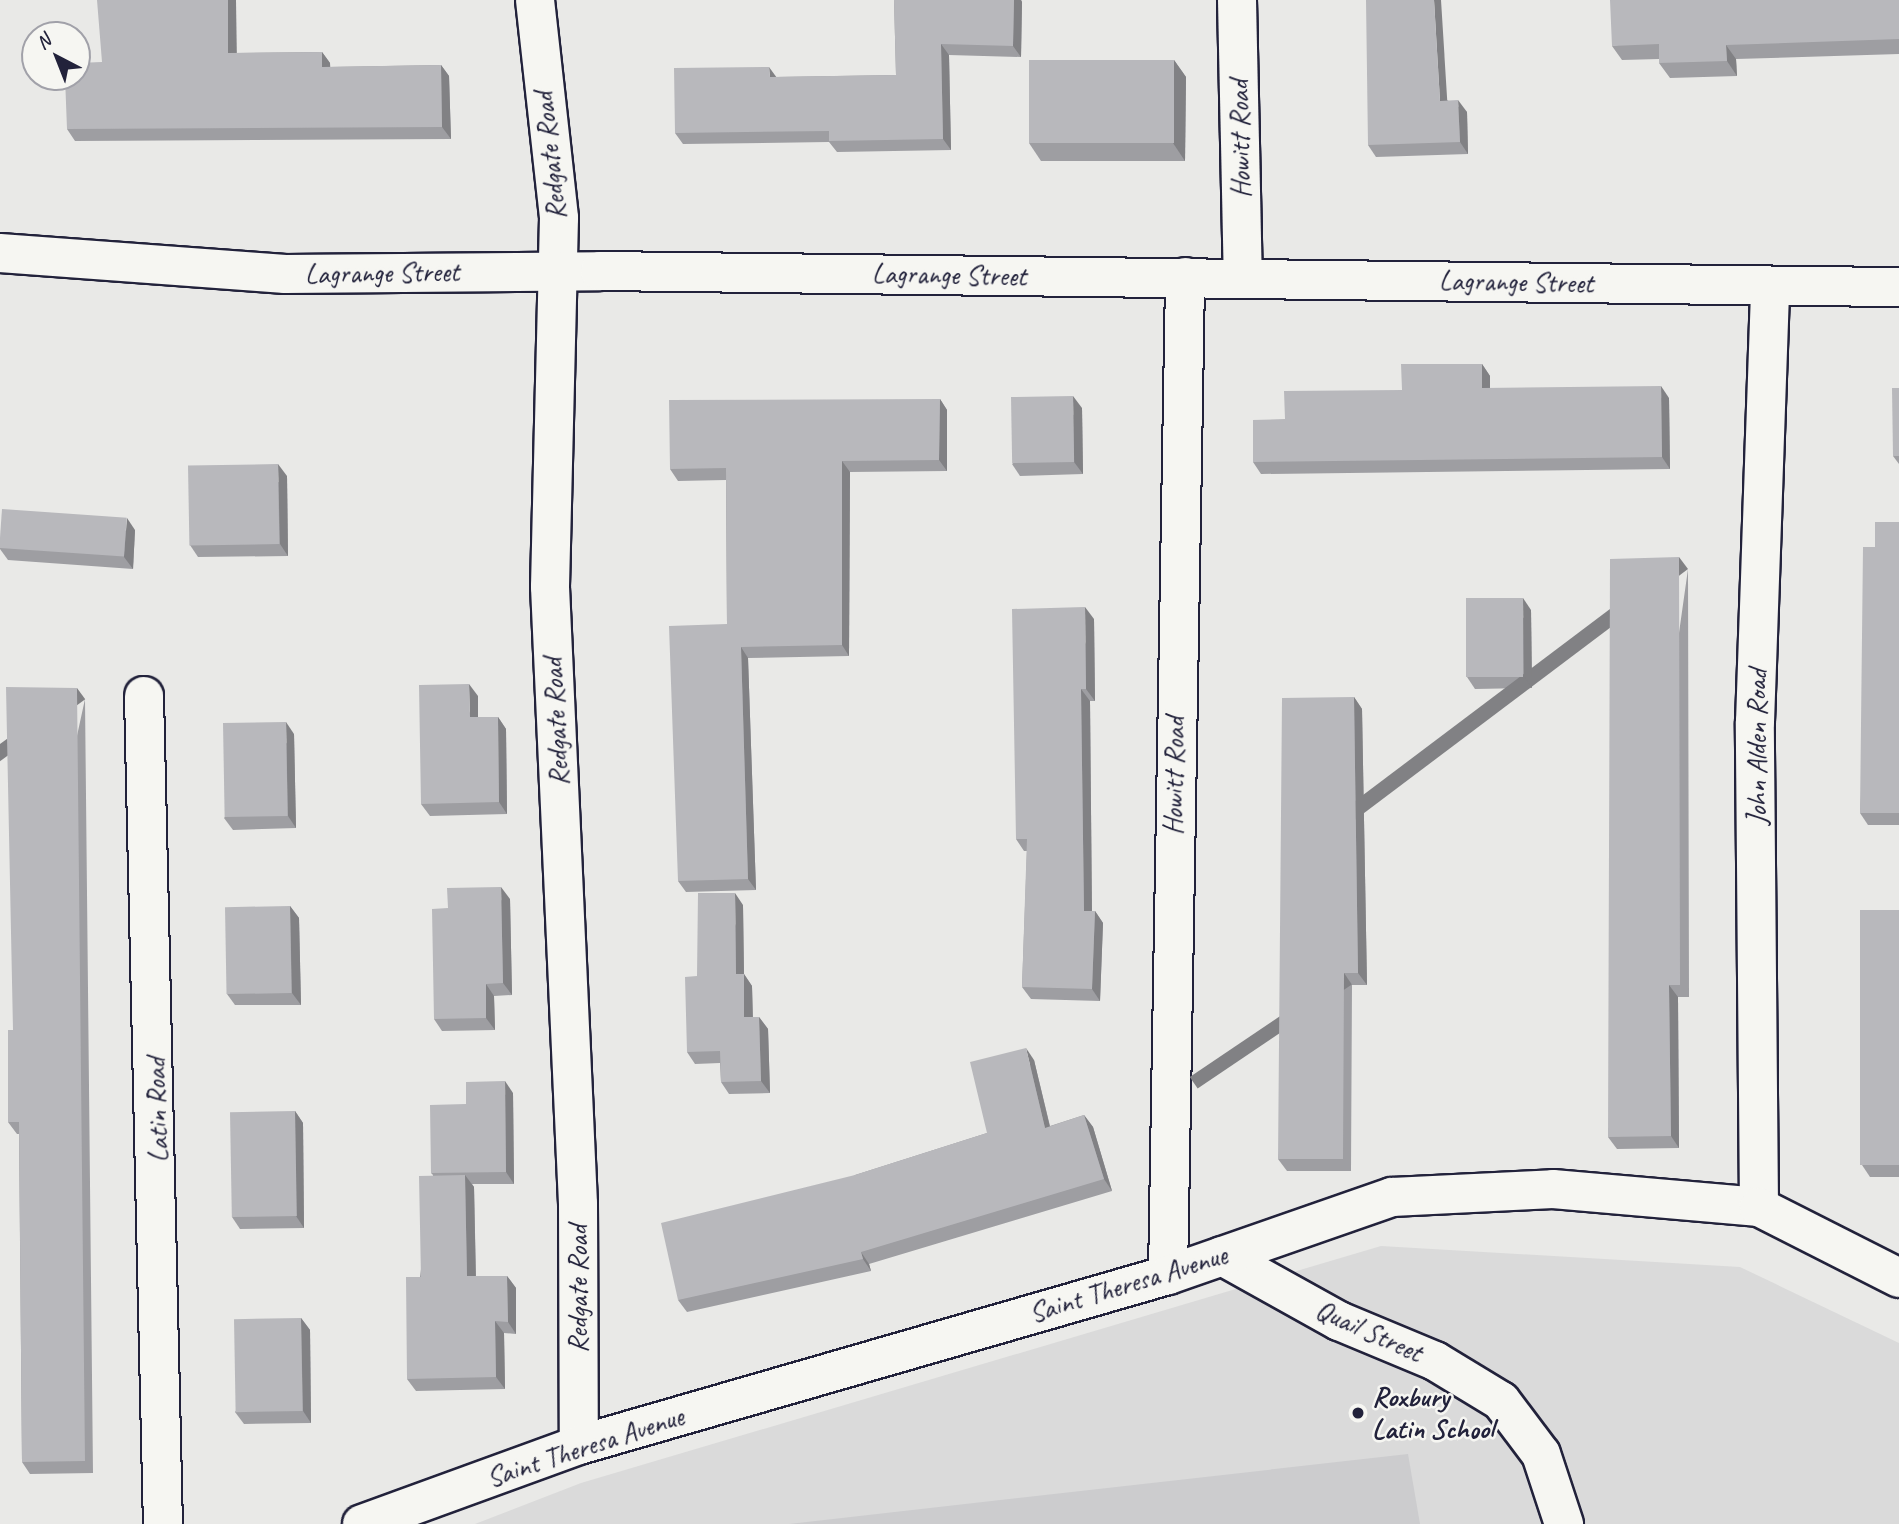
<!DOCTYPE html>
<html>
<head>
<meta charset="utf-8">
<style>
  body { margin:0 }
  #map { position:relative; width:1899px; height:1524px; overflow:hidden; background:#e9e9e7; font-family:Caveat,sans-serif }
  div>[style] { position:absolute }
  .built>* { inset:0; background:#dadada }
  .green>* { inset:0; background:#ccccce }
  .roads { filter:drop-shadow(2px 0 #22223b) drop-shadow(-2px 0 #22223b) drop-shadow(0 2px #22223b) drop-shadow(0 -2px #22223b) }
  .minor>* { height:38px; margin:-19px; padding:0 19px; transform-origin:19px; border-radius:19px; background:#f6f6f2 }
  .major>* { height:38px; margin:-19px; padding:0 19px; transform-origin:19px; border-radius:19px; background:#f6f6f2 }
  .wall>* { inset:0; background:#9e9ea2 }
  .shaded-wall>* { inset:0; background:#818184; transform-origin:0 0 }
  .building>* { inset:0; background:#b8b8bc; transform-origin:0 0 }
  .dots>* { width:19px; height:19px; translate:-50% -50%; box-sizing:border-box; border:4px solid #f6f6f2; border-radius:50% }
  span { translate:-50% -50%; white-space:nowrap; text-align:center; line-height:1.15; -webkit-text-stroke:5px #f6f6f2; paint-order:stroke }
  .street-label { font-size:28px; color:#22223b }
  .poi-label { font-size:28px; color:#22223b; font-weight:700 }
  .left { translate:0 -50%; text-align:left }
  .north { position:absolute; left:21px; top:21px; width:70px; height:70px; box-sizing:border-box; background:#f6f6f2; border:2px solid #a1a1a9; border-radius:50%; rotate:318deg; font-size:19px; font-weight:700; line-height:28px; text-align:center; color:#22223b }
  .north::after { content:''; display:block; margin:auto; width:24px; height:32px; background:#22223b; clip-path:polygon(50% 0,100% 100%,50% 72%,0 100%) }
</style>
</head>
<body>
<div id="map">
  <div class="built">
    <div style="clip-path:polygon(1381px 1246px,1740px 1267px,1899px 1343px,1899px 1524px,475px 1524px,581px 1483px)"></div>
  </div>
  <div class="green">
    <div style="clip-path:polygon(1408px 1454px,1420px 1524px,789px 1524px)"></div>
  </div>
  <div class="roads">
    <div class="minor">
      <div style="left:535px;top:0;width:219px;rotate:83.7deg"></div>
      <div style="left:559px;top:218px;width:369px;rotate:91.4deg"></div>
      <div style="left:550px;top:587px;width:618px;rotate:87.4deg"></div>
      <div style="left:578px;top:1204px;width:241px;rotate:89.8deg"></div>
      <div style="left:1237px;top:0;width:277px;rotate:88.8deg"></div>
      <div style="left:144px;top:696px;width:828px;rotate:88.69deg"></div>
      <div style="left:1759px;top:1207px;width:485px;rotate:-90.5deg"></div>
      <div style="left:1755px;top:722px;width:435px;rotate:-88deg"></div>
      <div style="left:1222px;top:1256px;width:134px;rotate:29.1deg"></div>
      <div style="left:1339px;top:1321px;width:104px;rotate:22.6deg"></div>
      <div style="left:1435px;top:1361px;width:77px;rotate:31.2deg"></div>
      <div style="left:1501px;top:1401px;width:66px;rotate:53deg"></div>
      <div style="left:1541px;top:1454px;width:74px;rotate:71.8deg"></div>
      <div style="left:1168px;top:1275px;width:998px;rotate:-89.02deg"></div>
      <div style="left:362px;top:1524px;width:231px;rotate:-20deg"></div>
      <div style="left:579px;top:1445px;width:613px;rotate:-16.1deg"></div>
      <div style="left:1168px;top:1275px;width:237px;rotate:-19.2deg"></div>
      <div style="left:1392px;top:1197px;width:161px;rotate:-2.8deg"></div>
      <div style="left:1553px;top:1189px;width:207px;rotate:5deg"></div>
      <div style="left:1759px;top:1207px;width:157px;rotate:26.9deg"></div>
    </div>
    <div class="major">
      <div style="left:0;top:253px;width:286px;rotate:4.2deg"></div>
      <div style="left:285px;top:274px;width:315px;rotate:-0.5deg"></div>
      <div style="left:600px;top:271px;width:1299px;rotate:0.71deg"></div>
    </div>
  </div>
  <div class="wall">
    <div style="clip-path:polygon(236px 0,236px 53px,322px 52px,330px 63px,330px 67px,441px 65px,449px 76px,451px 139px,75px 141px,67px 129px,102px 62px)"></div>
    <div style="clip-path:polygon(894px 0,1021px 0,1022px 2px,1021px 57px,949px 55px,951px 150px,837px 152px,829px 142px,683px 144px,675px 133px,777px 77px,896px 75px)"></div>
    <div style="clip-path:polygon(1899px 0,1899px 54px,1736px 59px,1737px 76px,1670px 78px,1659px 63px,1659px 59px,1622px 60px,1612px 46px)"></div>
    <div style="clip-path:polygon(1174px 60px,1186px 77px,1185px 161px,1041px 161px,1029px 143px)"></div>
    <div style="clip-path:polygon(1447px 100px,1467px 112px,1468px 154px,1376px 157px,1368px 145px)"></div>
    <div style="clip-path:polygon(1482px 364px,1490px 376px,1490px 388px,1669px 398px,1670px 469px,1261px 474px,1253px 462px,1285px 419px,1402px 390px)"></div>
    <div style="clip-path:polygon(940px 399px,947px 410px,947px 471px,850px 472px,849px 656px,748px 658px,756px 890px,686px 892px,678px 881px,727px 624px,726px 480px,678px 481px,670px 469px)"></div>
    <div style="clip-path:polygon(1082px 408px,1083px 474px,1020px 476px,1012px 464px)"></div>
    <div style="clip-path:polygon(1893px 456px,1899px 456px,1899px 464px)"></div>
    <div style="clip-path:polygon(287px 476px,288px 556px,198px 557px,190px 545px)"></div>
    <div style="clip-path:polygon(1899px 522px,1899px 825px,1868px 825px,1860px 813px,1875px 547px)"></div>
    <div style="clip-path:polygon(135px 530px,133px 569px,8px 560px,0 549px,0 538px)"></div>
    <div style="clip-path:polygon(1688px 569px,1689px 997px,1678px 997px,1679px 1148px,1617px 1149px,1608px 1137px)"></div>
    <div style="clip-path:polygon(1531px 610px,1532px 688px,1475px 689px,1467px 677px)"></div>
    <div style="clip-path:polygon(1094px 619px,1095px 701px,1090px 701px,1092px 911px,1095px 911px,1103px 923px,1100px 1001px,1031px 999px,1022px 987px,1027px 851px,1024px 851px,1016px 839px)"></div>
    <div style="clip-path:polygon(478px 696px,478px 717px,498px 717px,506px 729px,507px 814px,430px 816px,421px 804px)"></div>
    <div style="clip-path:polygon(1354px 697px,1362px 709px,1367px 985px,1352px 985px,1351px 1171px,1287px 1171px,1278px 1159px)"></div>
    <div style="clip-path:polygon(85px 699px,93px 1473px,30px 1474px,22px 1462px,19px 1134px,17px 1134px,8px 1122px,13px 1030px)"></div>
    <div style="clip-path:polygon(294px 734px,296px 828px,233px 830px,224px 818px)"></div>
    <div style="clip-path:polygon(510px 899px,512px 995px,494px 996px,495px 1030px,442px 1031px,434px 1019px,448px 908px)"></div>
    <div style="clip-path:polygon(743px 905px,744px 974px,752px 986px,753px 1017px,759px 1017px,768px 1029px,770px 1093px,729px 1094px,721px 1082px,720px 1063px,695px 1064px,687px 1052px)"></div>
    <div style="clip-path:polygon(290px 906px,299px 918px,301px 1005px,235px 1005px,227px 994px)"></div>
    <div style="clip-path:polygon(1899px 910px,1899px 1177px,1870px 1177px,1862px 1165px)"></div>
    <div style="clip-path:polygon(1034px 1060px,1050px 1126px,1084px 1115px,1093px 1127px,1112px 1191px,869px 1264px,871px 1271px,687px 1312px,678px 1300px,855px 1175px,987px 1133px)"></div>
    <div style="clip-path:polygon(513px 1093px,514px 1184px,472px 1184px,474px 1187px,476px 1276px,507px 1276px,516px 1288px,516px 1334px,504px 1333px,505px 1389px,416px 1391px,407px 1379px,433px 1175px,431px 1173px,466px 1104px)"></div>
    <div style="clip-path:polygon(295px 1111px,303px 1123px,304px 1228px,240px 1229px,232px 1217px)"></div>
    <div style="clip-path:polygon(301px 1318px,310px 1330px,311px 1423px,244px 1424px,235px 1412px)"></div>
  </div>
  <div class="shaded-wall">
    <div style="clip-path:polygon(228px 0,236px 0,237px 65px,228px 53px)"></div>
    <div style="clip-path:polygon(1014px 0,1021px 0,1022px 2px,1021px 57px,1013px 46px)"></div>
    <div style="clip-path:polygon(1434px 0,1441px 0,1448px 113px,1440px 101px)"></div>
    <div style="clip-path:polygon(941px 44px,949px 55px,951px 150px,943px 139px)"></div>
    <div style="clip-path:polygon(1726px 45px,1736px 59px,1737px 76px,1727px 61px)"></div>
    <div style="clip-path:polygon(322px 52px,330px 63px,331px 79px,322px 67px)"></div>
    <div style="clip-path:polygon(1174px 60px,1186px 77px,1185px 161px,1173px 143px)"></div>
    <div style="clip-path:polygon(441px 65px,449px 76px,451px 139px,442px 127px)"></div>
    <div style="clip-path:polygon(769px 67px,777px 78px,770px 77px)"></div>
    <div style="clip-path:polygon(1458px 100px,1467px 112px,1468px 154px,1460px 142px)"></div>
    <div style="clip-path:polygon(1482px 364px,1490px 376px,1490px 400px,1482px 388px)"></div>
    <div style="clip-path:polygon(1661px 386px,1669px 398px,1670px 469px,1662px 457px)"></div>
    <div style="clip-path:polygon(1073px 396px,1082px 408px,1083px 474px,1074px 462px)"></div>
    <div style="clip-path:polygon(940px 399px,947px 410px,947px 471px,939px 460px)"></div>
    <div style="clip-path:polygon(842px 461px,850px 472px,849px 656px,842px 645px)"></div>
    <div style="clip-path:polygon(278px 464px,287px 476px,288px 556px,280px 544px)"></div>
    <div style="clip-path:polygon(127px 518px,135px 530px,133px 569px,124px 557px)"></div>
    <div style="left:1679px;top:557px;width:15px;height:428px;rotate:53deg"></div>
    <div style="clip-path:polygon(1523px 598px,1531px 610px,1532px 688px,1524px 676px)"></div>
    <div style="clip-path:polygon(1085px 607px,1094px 619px,1095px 701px,1086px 689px)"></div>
    <div style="clip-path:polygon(741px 647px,748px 658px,756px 890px,748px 879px)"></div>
    <div style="clip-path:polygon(469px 684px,478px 696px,478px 729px,470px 717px)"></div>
    <div style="left:77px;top:688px;width:14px;height:773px;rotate:54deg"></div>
    <div style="clip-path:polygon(1081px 689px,1090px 701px,1092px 923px,1084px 911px)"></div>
    <div style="clip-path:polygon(1354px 697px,1362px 709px,1367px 985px,1358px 973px)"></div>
    <div style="clip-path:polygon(498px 717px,506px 729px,507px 814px,499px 802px)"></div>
    <div style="clip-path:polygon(286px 722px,294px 734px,296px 828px,288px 816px)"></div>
    <div style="clip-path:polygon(501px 887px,510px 899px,512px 995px,503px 983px)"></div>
    <div style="clip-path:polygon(735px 893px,743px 905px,744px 977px,744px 974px,752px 986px,753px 1029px,744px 1017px,736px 974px)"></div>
    <div style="clip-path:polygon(290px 906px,299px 918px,301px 1005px,292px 993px)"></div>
    <div style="clip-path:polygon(1095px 911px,1103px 923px,1100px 1001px,1092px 989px)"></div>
    <div style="left:1344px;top:973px;width:14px;height:186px;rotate:56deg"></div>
    <div style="clip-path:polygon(486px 984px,494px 996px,495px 1030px,486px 1018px)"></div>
    <div style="clip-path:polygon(1669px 985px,1678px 997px,1679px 1148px,1671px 1136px)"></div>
    <div style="clip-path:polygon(759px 1017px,768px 1029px,770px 1093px,761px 1081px)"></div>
    <div style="clip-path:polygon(1026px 1048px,1034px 1060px,1053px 1140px,1045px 1128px)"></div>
    <div style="clip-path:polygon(505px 1081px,513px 1093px,514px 1184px,506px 1172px)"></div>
    <div style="clip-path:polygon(295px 1111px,303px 1123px,304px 1228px,296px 1216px)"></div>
    <div style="clip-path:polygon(1084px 1115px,1093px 1127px,1112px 1191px,1104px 1179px)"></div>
    <div style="clip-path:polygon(465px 1175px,474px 1187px,476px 1288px,467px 1276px)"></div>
    <div style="clip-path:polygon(861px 1252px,869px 1264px,871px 1271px,863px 1259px)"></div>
    <div style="clip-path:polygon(507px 1276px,516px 1288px,516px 1334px,508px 1322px)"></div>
    <div style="clip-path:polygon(301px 1318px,310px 1330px,311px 1423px,303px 1411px)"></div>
    <div style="clip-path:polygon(495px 1321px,504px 1333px,505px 1389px,496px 1377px)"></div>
  </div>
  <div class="building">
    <div style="clip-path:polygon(97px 0,228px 0,228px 53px,322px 52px,322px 67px,441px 65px,442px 127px,67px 129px,65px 77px,77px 77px,77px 63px,102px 62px)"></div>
    <div style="clip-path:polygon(894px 0,1014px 0,1013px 46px,941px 44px,943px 139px,829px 141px,829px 131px,675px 133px,674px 68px,769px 67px,770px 77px,896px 75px)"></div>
    <div style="clip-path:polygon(1366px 0,1434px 0,1440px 101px,1458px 100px,1460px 142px,1368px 145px)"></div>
    <div style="clip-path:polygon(1610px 0,1899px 0,1899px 39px,1726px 45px,1727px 61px,1659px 63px,1659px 44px,1612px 46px)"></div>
    <div style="left:1029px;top:60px;width:145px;height:83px"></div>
    <div style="clip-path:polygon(1401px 364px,1482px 364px,1482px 388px,1661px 386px,1662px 457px,1253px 462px,1253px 420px,1285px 419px,1284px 391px,1402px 390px)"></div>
    <div style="clip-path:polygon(1892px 388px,1899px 388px,1899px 456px,1893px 456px)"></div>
    <div style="left:1073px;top:396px;width:66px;height:62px;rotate:89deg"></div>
    <div style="clip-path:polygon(940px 399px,939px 460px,842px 461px,842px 645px,741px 647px,748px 879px,678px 881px,669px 626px,727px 624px,726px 468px,670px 469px,669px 400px)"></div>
    <div style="left:278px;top:464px;width:80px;height:90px;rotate:89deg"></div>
    <div style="left:2px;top:509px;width:125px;height:39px;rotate:4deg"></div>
    <div style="clip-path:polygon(1875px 522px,1899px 522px,1899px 813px,1860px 813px,1863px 547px,1875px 547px)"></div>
    <div style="clip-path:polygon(1679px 557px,1680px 985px,1669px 985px,1671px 1136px,1608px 1137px,1610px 559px)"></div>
    <div style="left:1466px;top:598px;width:57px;height:79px"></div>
    <div style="clip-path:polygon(1085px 607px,1086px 689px,1081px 689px,1084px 911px,1095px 911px,1092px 989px,1022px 987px,1027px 839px,1016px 839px,1012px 609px)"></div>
    <div style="clip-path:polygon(469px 684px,470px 717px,498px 717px,499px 802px,421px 804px,419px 685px)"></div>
    <div style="clip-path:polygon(6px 687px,77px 688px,85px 1461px,22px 1462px,19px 1122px,8px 1122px,8px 1030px,13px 1030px)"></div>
    <div style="clip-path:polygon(1354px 697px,1358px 973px,1344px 973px,1343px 1159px,1278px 1159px,1282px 698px)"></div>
    <div style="left:286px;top:722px;width:94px;height:63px;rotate:89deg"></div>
    <div style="clip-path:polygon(501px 887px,503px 983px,486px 984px,486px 1018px,434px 1019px,432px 909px,448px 908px,447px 888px)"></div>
    <div style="clip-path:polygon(698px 893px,735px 893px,736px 974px,744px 974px,744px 1017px,759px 1017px,761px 1081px,721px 1082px,720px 1051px,687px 1052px,685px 977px,697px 976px)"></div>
    <div style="left:290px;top:906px;width:87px;height:65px;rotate:89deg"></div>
    <div style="left:1899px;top:910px;width:255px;height:39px;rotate:90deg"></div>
    <div style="clip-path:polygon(1026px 1048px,1045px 1128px,1084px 1115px,1104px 1179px,861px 1252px,863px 1259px,678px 1300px,661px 1223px,855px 1175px,987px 1133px,970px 1062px)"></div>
    <div style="clip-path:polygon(505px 1081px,506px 1172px,431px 1173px,430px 1105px,466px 1104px,466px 1082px)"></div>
    <div style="left:295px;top:1111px;width:105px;height:65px;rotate:89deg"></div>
    <div style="clip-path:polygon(465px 1175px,467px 1276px,507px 1276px,508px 1322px,495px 1321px,496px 1377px,407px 1379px,406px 1277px,421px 1277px,419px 1176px)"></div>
    <div style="left:301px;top:1318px;width:93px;height:67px;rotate:89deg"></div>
  </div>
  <div class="dots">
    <div style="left:1358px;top:1413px;background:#22223b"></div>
  </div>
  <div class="street-label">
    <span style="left:1240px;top:139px;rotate:-91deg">Howitt Road</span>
    <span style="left:550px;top:156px;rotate:-96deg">Redgate Road</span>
    <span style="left:382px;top:273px;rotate:-1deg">Lagrange Street</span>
    <span style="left:949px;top:275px;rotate:1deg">Lagrange Street</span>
    <span style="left:1516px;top:282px;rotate:1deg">Lagrange Street</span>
    <span style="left:556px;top:722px;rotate:-93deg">Redgate Road</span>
    <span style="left:1757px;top:747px;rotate:-90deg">John Alden Road</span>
    <span style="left:1174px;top:776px;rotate:-89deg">Howitt Road</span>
    <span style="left:157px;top:1110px;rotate:-92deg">Latin Road</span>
    <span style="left:1128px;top:1284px;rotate:-17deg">Saint Theresa Avenue</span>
    <span style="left:578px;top:1289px;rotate:-90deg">Redgate Road</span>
    <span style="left:1369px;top:1331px;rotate:24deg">Quail Street</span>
    <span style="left:585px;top:1447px;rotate:-18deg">Saint Theresa Avenue</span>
  </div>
  <div class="poi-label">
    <span class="left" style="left:1372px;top:1413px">Roxbury<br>Latin School</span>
  </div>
  <div class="north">N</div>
</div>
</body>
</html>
